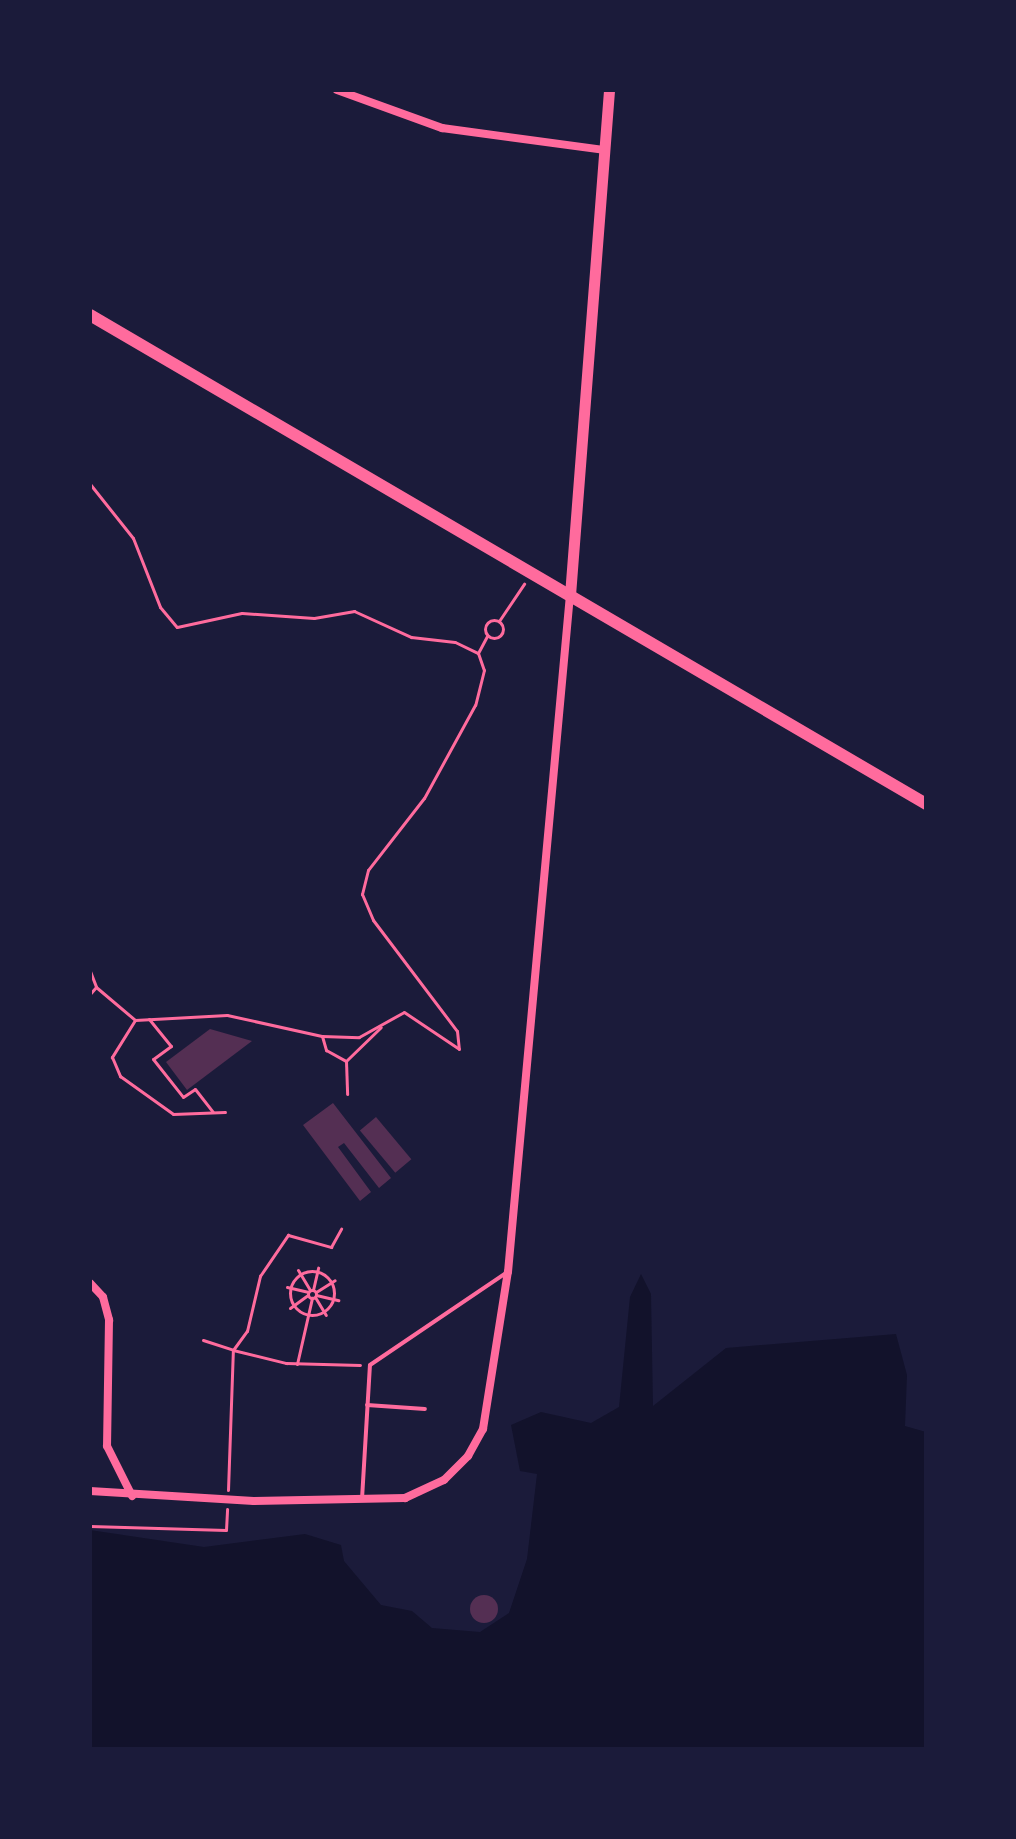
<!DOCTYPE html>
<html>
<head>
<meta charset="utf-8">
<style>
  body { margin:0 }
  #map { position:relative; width:1016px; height:1839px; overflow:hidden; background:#1b1b3a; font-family:Helvetica,sans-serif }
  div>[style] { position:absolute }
  .water>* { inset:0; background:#12122b }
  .building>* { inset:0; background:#542f53; transform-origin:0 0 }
  .round { border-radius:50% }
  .path>* { height:3px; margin:-1.5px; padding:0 1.5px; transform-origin:1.5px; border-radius:1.5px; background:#ff6b9d }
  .path>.ring { margin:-1.5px; padding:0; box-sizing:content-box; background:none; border:3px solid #ff6b9d; border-radius:50% }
  .service>* { height:4px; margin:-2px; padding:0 2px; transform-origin:2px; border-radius:2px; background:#ff6b9d }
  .minor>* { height:8px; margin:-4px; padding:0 4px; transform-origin:4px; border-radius:4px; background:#ff6b9d }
  .tertiary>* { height:11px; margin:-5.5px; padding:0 5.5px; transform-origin:5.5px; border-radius:5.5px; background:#ff6b9d }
  .secondary>* { height:12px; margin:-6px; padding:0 6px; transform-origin:6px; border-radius:6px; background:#ff6b9d }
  span { translate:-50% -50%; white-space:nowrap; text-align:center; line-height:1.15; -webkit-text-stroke:6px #1b1b3a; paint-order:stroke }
  .frame { position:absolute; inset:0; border:92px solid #1b1b3a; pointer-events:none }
</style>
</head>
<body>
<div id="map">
  <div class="water">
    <div style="clip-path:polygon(641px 1274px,651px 1294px,653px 1406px,726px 1348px,896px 1334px,907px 1375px,905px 1426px,926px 1432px,926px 1749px,90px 1749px,90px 1530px,204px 1547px,305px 1534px,341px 1545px,344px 1561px,381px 1605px,412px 1611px,432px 1628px,480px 1632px,509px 1613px,527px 1559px,537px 1474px,520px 1471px,511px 1425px,541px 1412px,591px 1423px,619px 1407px,630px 1297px)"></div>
  </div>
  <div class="building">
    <div style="clip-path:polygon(210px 1029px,252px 1041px,187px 1090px,166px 1062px)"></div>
    <div style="clip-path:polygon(333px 1103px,391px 1178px,379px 1188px,344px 1143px,338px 1147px,371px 1192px,360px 1201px,303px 1125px)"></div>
    <div style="left:376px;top:1117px;width:55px;height:21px;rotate:50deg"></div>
    <div class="round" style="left:470px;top:1595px;width:28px;height:28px"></div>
  </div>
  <div class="path">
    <div style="left:90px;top:484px;width:69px;rotate:51.5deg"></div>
    <div style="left:133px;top:538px;width:74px;rotate:68.6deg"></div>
    <div style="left:160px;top:607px;width:26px;rotate:50deg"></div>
    <div style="left:177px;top:627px;width:66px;rotate:-12.2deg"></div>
    <div style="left:242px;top:613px;width:72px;rotate:4deg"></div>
    <div style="left:314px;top:618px;width:41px;rotate:-9.9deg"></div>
    <div style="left:354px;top:611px;width:63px;rotate:24.5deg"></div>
    <div style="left:411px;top:637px;width:44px;rotate:6.5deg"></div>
    <div style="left:455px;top:642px;width:25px;rotate:26deg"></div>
    <div style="left:478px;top:653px;width:18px;rotate:71deg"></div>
    <div style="left:484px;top:670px;width:36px;rotate:104deg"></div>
    <div style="left:475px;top:705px;width:106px;rotate:118.7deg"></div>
    <div style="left:424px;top:798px;width:91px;rotate:127.9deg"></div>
    <div style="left:368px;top:870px;width:25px;rotate:104deg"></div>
    <div style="left:362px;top:894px;width:28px;rotate:67deg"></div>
    <div style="left:373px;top:920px;width:139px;rotate:52.9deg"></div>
    <div style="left:457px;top:1031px;width:18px;rotate:84deg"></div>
    <div class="ring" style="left:485px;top:620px;width:15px;height:15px"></div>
    <div style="left:499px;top:621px;width:45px;rotate:-56deg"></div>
    <div style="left:478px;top:653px;width:19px;rotate:-62deg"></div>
    <div style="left:90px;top:971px;width:17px;rotate:69deg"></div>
    <div style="left:96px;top:987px;width:9px;rotate:131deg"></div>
    <div style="left:96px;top:987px;width:51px;rotate:40.2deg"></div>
    <div style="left:135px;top:1020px;width:92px;rotate:-3.1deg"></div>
    <div style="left:227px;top:1015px;width:97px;rotate:12.5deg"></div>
    <div style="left:322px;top:1036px;width:37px;rotate:2deg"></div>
    <div style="left:359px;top:1037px;width:51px;rotate:-29.1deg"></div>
    <div style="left:404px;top:1012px;width:66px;rotate:33.9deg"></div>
    <div style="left:149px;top:1019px;width:35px;rotate:51deg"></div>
    <div style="left:171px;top:1046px;width:22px;rotate:144deg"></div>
    <div style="left:153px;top:1059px;width:48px;rotate:51.7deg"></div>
    <div style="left:183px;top:1097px;width:14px;rotate:-34deg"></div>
    <div style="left:195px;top:1089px;width:29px;rotate:52deg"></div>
    <div style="left:135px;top:1020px;width:44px;rotate:121.9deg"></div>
    <div style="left:112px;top:1057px;width:21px;rotate:67deg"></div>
    <div style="left:120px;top:1076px;width:65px;rotate:35.6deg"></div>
    <div style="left:173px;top:1114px;width:52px;rotate:-2.2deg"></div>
    <div style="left:322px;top:1036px;width:15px;rotate:74deg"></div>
    <div style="left:326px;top:1050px;width:23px;rotate:29deg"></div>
    <div style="left:346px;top:1061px;width:33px;rotate:88deg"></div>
    <div style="left:347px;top:1060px;width:47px;rotate:-44.1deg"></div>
    <div style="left:298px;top:1270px;width:23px;rotate:59deg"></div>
    <div class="ring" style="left:290px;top:1271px;width:41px;height:41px"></div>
    <div style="left:287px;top:1287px;width:22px;rotate:13deg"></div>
    <div class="ring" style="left:308px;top:1290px;width:5px;height:5px"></div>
    <div style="left:313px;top:1290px;width:23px;rotate:-77deg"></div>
    <div style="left:316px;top:1292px;width:22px;rotate:-32deg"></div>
    <div style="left:316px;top:1295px;width:23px;rotate:13deg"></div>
    <div style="left:315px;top:1297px;width:21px;rotate:59deg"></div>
    <div style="left:290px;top:1308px;width:22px;rotate:-36deg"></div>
    <div style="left:203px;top:1340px;width:32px;rotate:18deg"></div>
    <div style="left:233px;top:1350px;width:24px;rotate:-54deg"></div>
    <div style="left:247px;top:1331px;width:57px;rotate:-76.7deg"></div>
    <div style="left:260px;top:1276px;width:50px;rotate:-55.7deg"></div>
    <div style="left:288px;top:1235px;width:45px;rotate:15.6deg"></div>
    <div style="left:331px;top:1247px;width:21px;rotate:-61deg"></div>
    <div style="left:297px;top:1364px;width:68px;rotate:-77.2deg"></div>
    <div style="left:228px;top:1490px;width:140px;rotate:-88deg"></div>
    <div style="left:233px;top:1350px;width:55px;rotate:13.8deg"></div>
    <div style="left:286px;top:1363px;width:74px;rotate:1.5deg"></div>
    <div style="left:90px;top:1526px;width:136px;rotate:1.7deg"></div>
    <div style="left:226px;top:1530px;width:21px;rotate:-87deg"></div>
  </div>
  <div class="service">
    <div style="left:367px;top:1405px;width:58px;rotate:3.9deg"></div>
    <div style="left:362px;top:1499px;width:134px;rotate:-86.6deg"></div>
    <div style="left:370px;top:1365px;width:164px;rotate:-34.1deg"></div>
  </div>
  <div class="minor">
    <div style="left:337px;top:90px;width:112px;rotate:19.9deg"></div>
    <div style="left:442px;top:128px;width:163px;rotate:7.7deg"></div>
    <div style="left:90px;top:1283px;width:19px;rotate:47deg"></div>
    <div style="left:103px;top:1297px;width:24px;rotate:75deg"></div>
    <div style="left:109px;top:1320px;width:126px;rotate:90.9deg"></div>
    <div style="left:107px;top:1446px;width:56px;rotate:63.4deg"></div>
    <div style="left:90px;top:1491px;width:164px;rotate:3.5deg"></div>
    <div style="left:254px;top:1501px;width:151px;rotate:-1.1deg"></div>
    <div style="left:405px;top:1498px;width:43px;rotate:-24.8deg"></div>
    <div style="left:444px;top:1480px;width:34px;rotate:-45deg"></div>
    <div style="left:468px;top:1456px;width:31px;rotate:-61deg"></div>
    <div style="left:483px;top:1429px;width:159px;rotate:-81deg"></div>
    <div style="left:508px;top:1272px;width:680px;rotate:-84.77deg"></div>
  </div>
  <div class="tertiary">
    <div style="left:570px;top:595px;width:507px;rotate:-85.58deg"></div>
  </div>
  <div class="secondary">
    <div style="left:90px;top:315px;width:969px;rotate:30.32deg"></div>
  </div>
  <div class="frame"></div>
</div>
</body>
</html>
